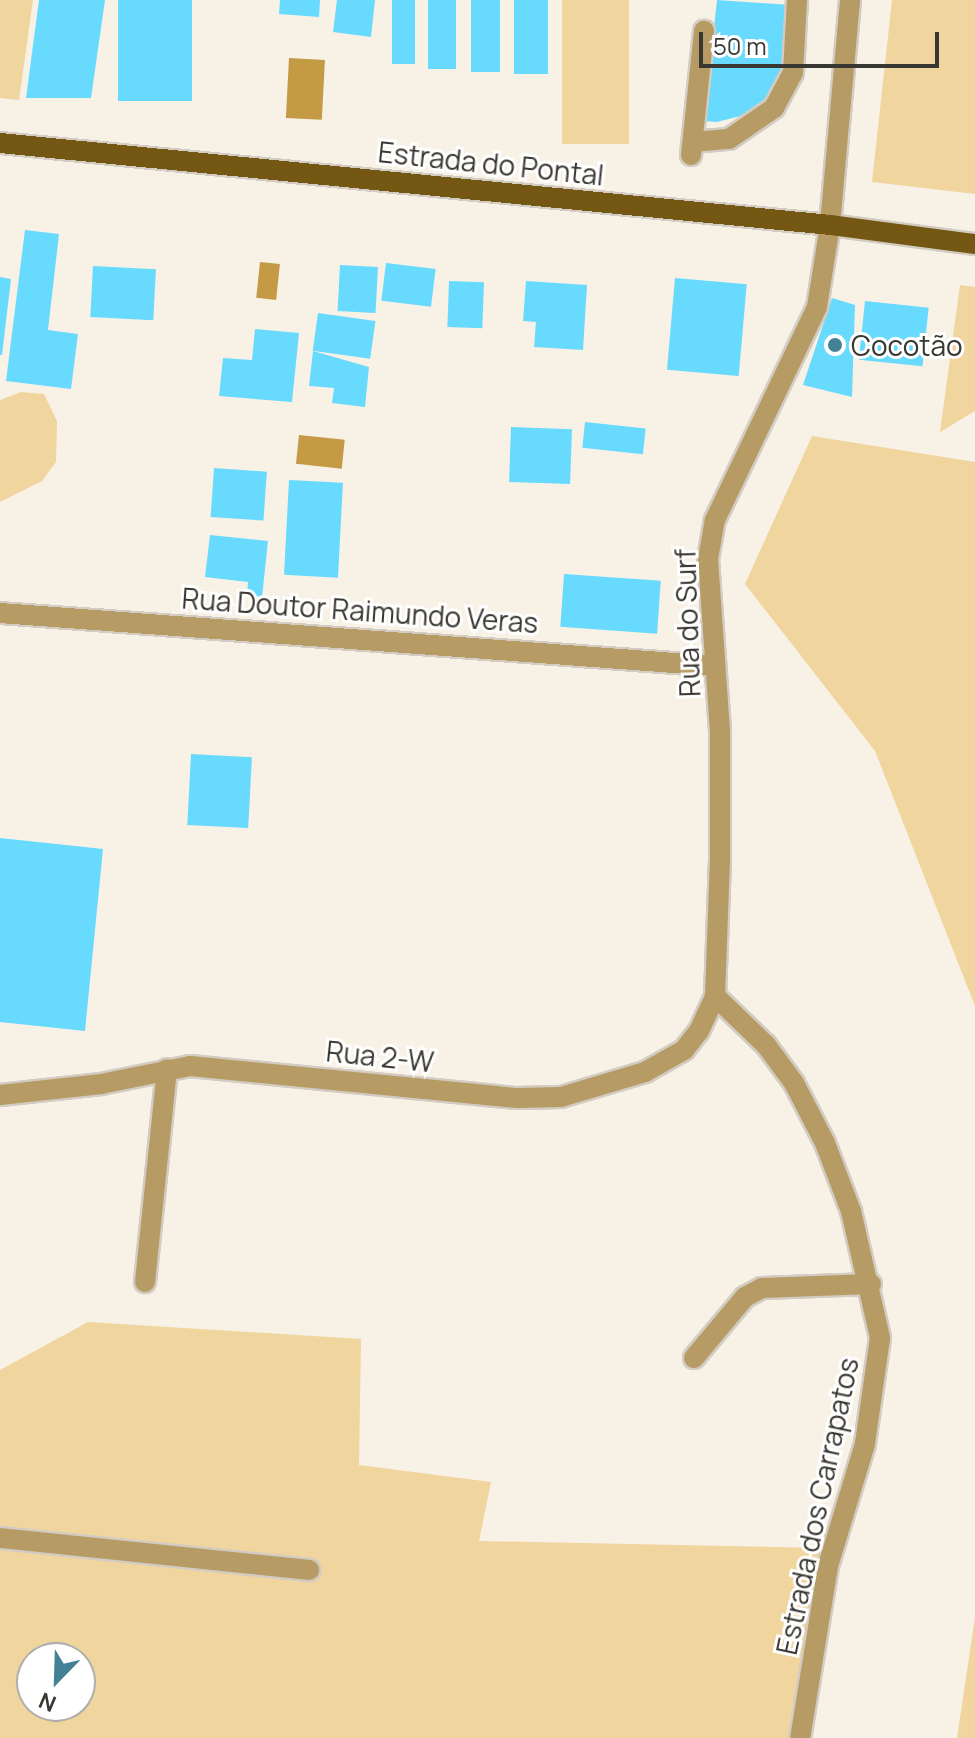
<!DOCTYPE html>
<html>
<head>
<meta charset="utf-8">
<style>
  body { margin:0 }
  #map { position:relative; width:975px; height:1738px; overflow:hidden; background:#f8f1e6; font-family:Manrope,sans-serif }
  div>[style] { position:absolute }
  .green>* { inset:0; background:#f1d59f; transform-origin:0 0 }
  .water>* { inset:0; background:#c49b44; transform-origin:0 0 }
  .building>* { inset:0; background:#68dafe; transform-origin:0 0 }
  .roads { filter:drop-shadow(2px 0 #d2ccc2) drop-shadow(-2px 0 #d2ccc2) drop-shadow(0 2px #d2ccc2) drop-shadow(0 -2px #d2ccc2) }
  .minor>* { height:20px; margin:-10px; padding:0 10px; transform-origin:10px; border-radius:10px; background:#b79b65 }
  .major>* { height:20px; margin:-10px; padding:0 10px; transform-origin:10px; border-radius:10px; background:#745713 }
  .dots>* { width:22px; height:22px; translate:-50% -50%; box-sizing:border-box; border:4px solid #fff; border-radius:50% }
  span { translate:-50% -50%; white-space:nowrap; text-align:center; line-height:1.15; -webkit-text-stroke:6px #fff; paint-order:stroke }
  .street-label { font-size:28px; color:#393732 }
  .poi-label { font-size:28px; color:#393732 }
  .left { translate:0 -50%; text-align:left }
  .north { position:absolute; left:16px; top:1642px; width:80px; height:80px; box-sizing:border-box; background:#fff; border:2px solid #b0afad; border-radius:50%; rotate:203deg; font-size:22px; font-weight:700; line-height:32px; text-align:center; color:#393732 }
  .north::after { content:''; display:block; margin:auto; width:28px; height:36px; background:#428196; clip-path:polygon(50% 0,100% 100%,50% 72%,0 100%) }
  .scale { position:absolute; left:699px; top:32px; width:240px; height:36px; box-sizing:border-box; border:4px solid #393732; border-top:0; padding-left:10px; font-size:24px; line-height:28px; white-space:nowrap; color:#393732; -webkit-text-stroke:6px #fff; paint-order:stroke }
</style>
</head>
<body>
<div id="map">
  <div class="green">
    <div style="clip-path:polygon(0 0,33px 0,19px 100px,0 98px)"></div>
    <div style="left:562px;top:0;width:67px;height:144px"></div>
    <div style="clip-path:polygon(892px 0,975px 0,975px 194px,872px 182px)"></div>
    <div style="clip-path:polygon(960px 285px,975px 287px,975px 411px,940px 432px)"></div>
    <div style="clip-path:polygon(21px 392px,44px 394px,57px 421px,56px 462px,42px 481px,0 502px,0 400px)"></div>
    <div style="clip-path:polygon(812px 436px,975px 462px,975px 1006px,875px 751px,745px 584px)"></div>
    <div style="clip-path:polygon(evenodd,88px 1322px,361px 1339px,359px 1465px,491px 1482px,479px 1541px,821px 1548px,798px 1738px,0 1738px,0 1370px,88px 1322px,32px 1658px,80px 1658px,80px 1706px,32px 1706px,32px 1658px)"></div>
    <div style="clip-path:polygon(975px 1617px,975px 1738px,957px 1738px)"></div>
  </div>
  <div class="water">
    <div style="left:289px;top:58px;width:36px;height:60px;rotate:3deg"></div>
    <div style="left:260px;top:262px;width:20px;height:36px;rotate:6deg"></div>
    <div style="left:299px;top:435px;width:46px;height:29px;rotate:6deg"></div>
  </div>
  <div class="building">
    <div style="clip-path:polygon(39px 0,105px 0,91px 98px,26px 98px)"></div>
    <div style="left:118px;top:0;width:74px;height:101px"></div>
    <div style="clip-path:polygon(280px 0,320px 0,319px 17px,279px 14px)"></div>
    <div style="clip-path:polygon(337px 0,375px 0,371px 37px,333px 32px)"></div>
    <div style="left:392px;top:0;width:23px;height:64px"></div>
    <div style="left:428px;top:0;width:28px;height:69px"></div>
    <div style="left:471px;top:0;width:29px;height:72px"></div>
    <div style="left:514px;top:0;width:34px;height:74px"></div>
    <div style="clip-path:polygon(717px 0,791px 5px,785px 71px,774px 93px,756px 112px,717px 122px,704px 121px)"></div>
    <div style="clip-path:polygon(25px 230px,59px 234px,48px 330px,78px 334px,71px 389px,6px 381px)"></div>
    <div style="left:386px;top:263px;width:50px;height:38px;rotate:7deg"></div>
    <div style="left:340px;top:265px;width:38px;height:46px;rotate:3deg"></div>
    <div style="left:93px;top:266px;width:63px;height:51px;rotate:3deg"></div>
    <div style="clip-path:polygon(0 277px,11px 279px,2px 355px,0 355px)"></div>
    <div style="left:675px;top:278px;width:72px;height:92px;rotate:5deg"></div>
    <div style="left:449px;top:281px;width:35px;height:46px;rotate:2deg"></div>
    <div style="clip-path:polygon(526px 281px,587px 285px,583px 350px,534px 347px,536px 322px,523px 321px)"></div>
    <div style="clip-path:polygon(832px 298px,855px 305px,852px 397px,803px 385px)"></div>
    <div style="left:865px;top:301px;width:64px;height:59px;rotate:6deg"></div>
    <div style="left:318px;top:313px;width:58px;height:38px;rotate:8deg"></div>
    <div style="clip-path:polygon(255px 329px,299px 333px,292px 402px,219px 396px,223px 358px,252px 360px)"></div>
    <div style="clip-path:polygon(313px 351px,369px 367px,365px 407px,332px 403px,334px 388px,309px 386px)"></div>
    <div style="left:585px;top:422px;width:61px;height:26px;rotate:6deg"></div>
    <div style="left:511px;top:427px;width:61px;height:55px;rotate:2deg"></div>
    <div style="left:214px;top:468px;width:53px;height:49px;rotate:4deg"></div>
    <div style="left:289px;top:480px;width:54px;height:95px;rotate:3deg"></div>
    <div style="clip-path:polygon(210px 535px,268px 541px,262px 597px,247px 595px,248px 582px,205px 577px)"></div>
    <div style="left:564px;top:574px;width:97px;height:53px;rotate:4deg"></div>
    <div style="left:191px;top:754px;width:61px;height:71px;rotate:3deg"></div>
    <div style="clip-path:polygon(0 838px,103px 849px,85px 1031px,0 1022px)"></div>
  </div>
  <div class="roads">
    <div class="minor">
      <div style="left:693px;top:142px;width:36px;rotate:-5deg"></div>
      <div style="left:729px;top:139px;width:55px;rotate:-34.6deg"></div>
      <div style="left:774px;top:108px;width:40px;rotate:-62deg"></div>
      <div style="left:793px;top:73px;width:73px;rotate:-86.9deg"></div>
      <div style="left:691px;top:155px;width:125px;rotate:-84deg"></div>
      <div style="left:0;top:613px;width:717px;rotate:4.24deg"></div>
      <div style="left:715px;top:996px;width:71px;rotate:43.9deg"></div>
      <div style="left:766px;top:1045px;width:47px;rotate:53.6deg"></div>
      <div style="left:794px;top:1083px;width:68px;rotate:62.7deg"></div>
      <div style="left:825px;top:1143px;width:73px;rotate:69.1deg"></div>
      <div style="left:851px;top:1211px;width:130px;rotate:77.1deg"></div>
      <div style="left:880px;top:1338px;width:107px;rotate:98.1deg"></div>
      <div style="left:865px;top:1444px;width:127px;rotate:106.9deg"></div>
      <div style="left:828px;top:1566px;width:174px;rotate:99.2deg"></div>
      <div style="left:0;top:1095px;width:102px;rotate:-6.2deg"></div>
      <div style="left:101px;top:1084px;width:91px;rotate:-11.4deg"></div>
      <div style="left:190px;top:1066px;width:329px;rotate:5.6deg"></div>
      <div style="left:517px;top:1098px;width:44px;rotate:-1.3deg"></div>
      <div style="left:561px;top:1097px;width:88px;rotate:-16.6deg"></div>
      <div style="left:645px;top:1072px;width:45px;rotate:-29.4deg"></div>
      <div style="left:684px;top:1050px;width:24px;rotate:-52deg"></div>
      <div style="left:699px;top:1031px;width:38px;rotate:-65deg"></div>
      <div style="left:715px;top:996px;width:136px;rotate:-87.9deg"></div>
      <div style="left:720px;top:860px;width:129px;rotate:-90deg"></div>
      <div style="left:720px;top:731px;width:172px;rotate:-94deg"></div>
      <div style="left:708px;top:559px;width:40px;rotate:-80deg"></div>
      <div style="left:715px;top:520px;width:236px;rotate:-64.4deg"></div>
      <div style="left:817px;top:307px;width:83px;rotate:-81deg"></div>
      <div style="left:830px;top:225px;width:226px;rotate:-84.9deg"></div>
      <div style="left:145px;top:1282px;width:214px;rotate:-84.1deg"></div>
      <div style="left:694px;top:1358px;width:80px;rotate:-50.1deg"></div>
      <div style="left:745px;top:1297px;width:19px;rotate:-28deg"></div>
      <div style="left:762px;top:1288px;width:109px;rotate:-2.1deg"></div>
      <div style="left:0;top:1538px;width:311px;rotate:5.9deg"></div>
    </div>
    <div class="major">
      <div style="left:0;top:143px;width:834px;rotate:5.64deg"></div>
      <div style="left:830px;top:225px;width:146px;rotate:7.5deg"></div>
    </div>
  </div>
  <div class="dots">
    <div style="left:835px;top:345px;background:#428196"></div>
  </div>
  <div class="street-label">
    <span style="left:491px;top:163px;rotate:6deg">Estrada do Pontal</span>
    <span style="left:360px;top:610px;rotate:4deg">Rua Doutor Raimundo Veras</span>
    <span style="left:687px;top:623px;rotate:-92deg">Rua do Surf</span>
    <span style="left:380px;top:1056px;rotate:6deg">Rua 2-W</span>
    <span style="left:817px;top:1506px;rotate:-78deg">Estrada dos Carrapatos</span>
  </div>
  <div class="poi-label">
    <span class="left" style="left:851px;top:345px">Cocotão</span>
  </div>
  <div class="north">N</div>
  <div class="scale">50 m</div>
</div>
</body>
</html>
